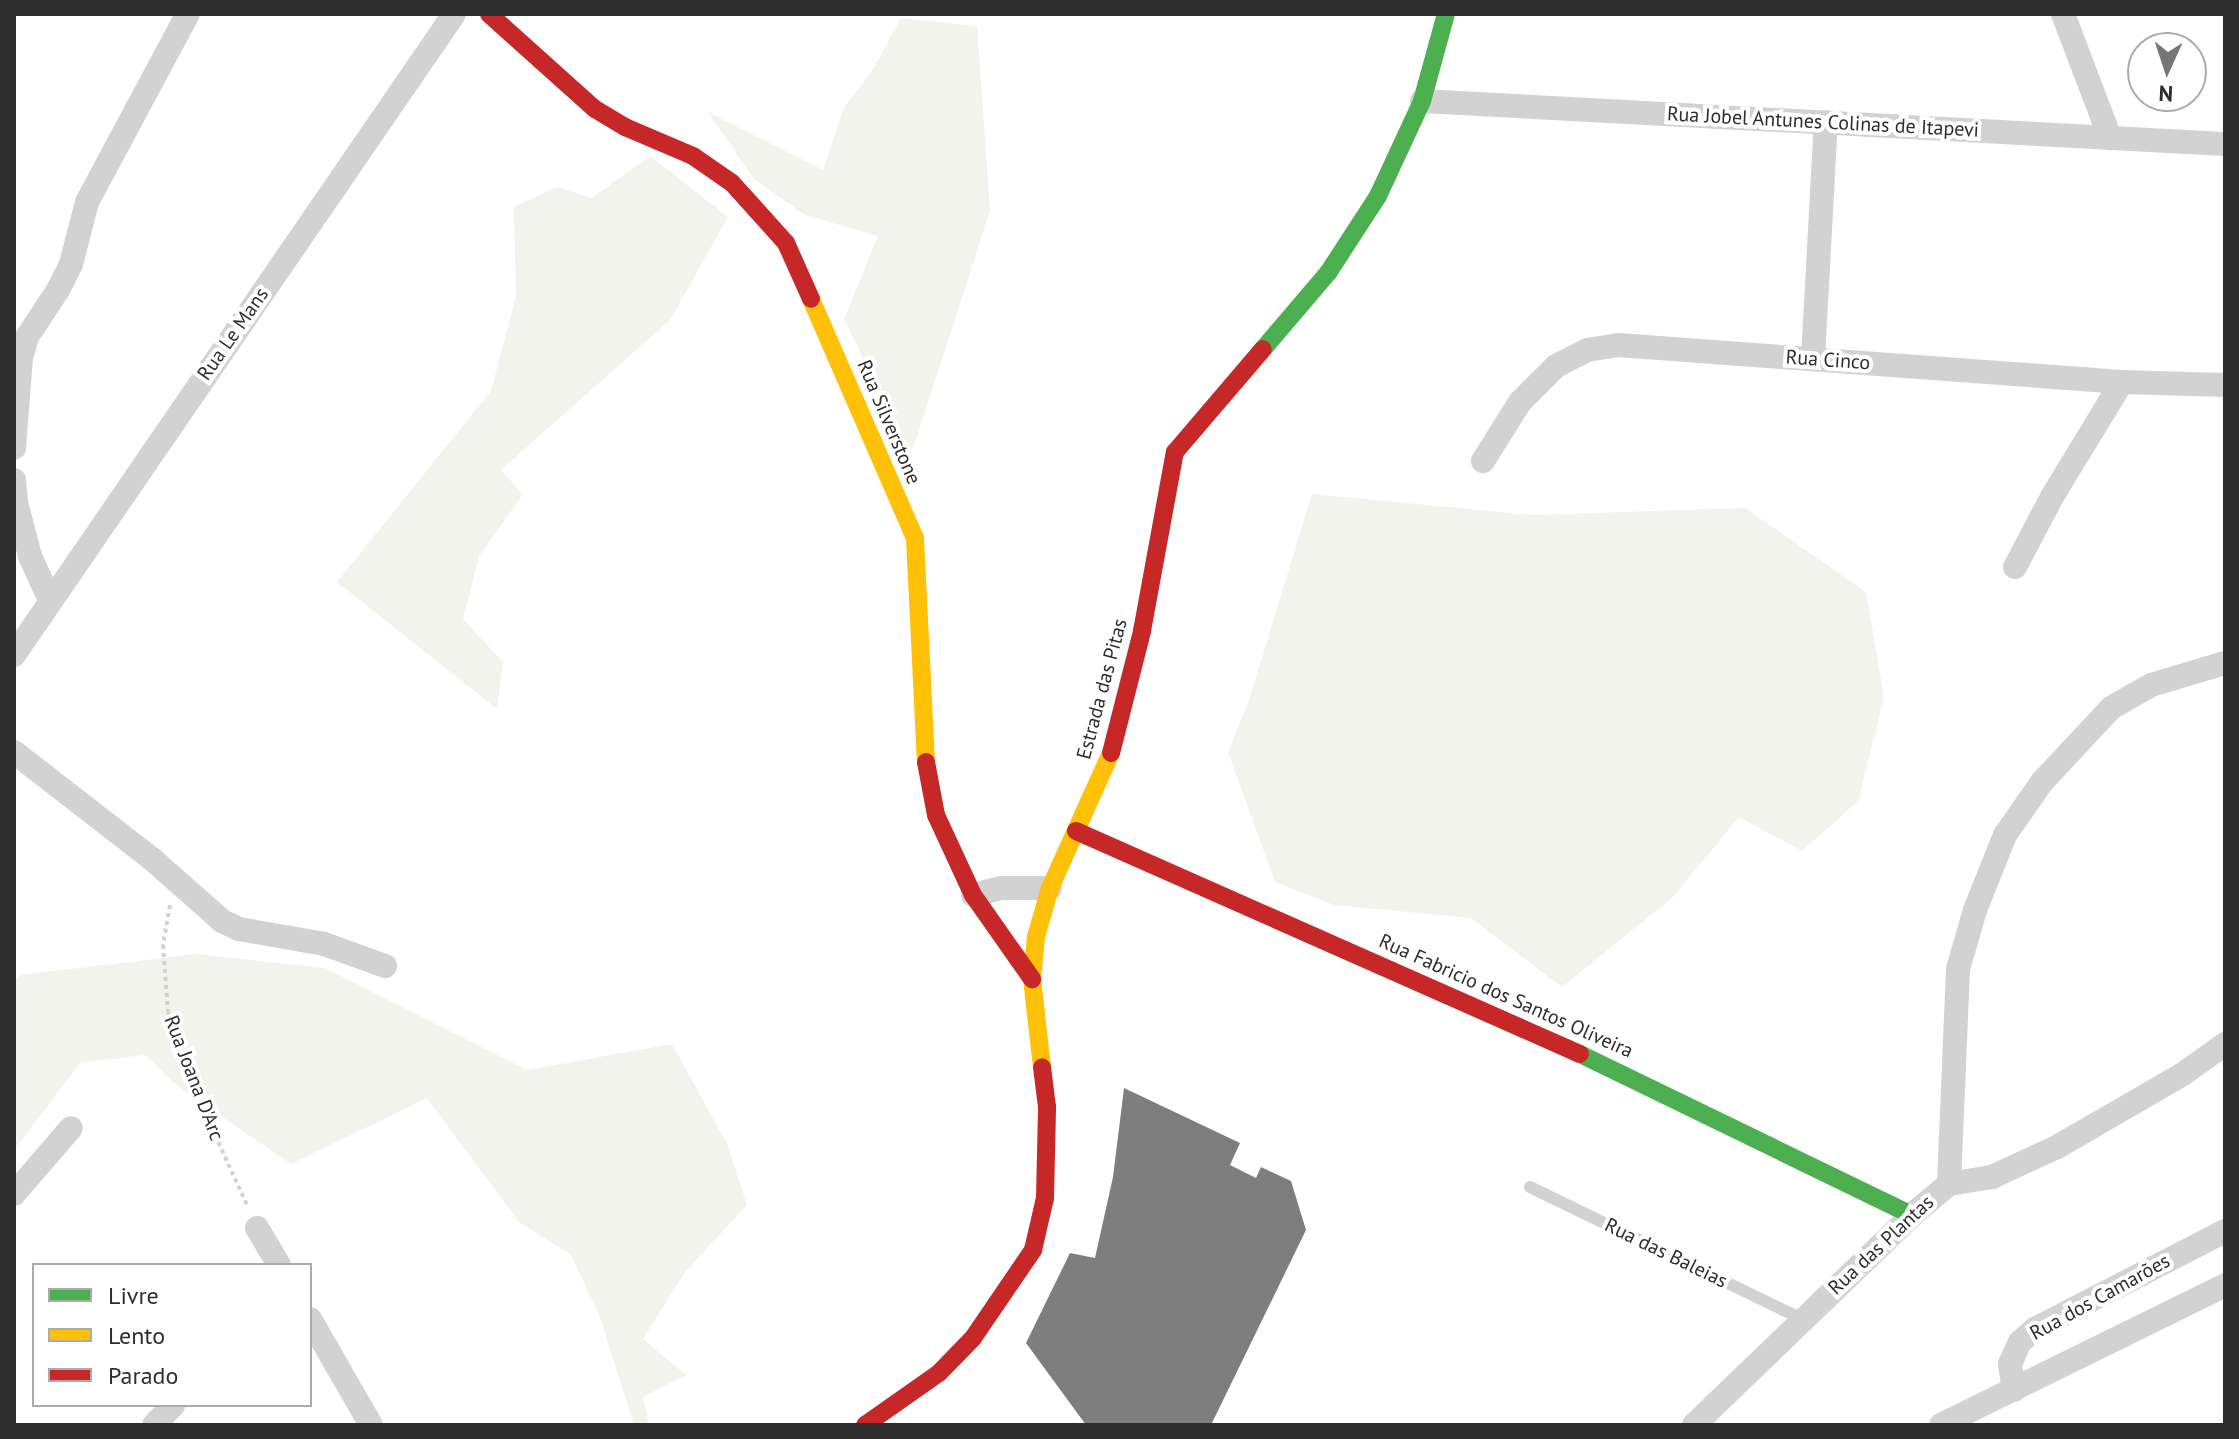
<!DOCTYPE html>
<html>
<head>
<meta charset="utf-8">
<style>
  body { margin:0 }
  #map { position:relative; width:2239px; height:1439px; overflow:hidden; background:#fff; font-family:"PT Sans",sans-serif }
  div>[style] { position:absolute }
  .green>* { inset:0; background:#f1f3ec }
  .building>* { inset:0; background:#7e7e7e }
  .path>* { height:4px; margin-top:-2px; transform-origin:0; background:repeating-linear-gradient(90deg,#d2d2d2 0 4px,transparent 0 8px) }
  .lane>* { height:12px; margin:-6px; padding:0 6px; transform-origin:6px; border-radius:6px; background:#d2d2d2 }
  .street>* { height:24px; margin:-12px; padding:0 12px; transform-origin:12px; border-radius:12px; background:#d2d2d2 }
  .fast>* { height:18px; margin:-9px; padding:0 9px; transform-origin:9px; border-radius:9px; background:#4caf50 }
  .slow>* { height:18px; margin:-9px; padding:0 9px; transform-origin:9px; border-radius:9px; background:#ffc107 }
  .jam>* { height:18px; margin:-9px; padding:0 9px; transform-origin:9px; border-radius:9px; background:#c62828 }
  span { translate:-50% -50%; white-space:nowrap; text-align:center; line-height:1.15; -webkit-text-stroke:8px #fff; paint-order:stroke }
  .street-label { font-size:20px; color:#2d2d2d }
  .frame { position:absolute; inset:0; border:16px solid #2d2d2d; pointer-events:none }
  .legend { position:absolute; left:32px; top:1263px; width:280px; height:144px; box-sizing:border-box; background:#fff; border:2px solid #ababab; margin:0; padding:10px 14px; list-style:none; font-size:24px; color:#2d2d2d }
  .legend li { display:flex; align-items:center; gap:16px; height:40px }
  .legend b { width:40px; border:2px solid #ababab }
  .north { position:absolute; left:2127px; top:32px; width:80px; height:80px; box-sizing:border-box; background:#fff; border:2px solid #ababab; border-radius:50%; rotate:183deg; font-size:22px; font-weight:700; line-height:32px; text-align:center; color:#2d2d2d }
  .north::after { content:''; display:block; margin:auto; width:28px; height:36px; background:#767676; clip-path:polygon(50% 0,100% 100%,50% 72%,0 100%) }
</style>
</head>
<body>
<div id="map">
  <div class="green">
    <div style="clip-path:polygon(901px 18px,977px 26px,990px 211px,911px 455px,844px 319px,878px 236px,805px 215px,754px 179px,708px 112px,823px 170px,844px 108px,872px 71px)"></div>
    <div style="clip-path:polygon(650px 156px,728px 217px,670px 320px,501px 470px,523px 494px,479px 556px,463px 619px,503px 662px,497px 709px,337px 582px,491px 391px,516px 296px,514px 207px,557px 187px,592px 198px)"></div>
    <div style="clip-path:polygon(1312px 494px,1532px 515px,1745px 508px,1866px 592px,1884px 697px,1858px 801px,1802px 851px,1739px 817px,1672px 898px,1562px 987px,1471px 918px,1334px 905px,1275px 882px,1228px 752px,1248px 703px)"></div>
    <div style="clip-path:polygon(195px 954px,325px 968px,527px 1070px,672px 1044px,728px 1146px,747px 1205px,685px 1272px,643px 1339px,686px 1375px,643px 1397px,649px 1425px,634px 1425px,600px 1317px,571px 1255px,519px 1222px,427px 1098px,291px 1164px,180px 1088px,145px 1055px,80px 1063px,17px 1146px,14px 1143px,14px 980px,21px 975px)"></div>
  </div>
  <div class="building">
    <div style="clip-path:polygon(1124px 1088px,1240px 1143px,1230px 1165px,1256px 1178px,1261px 1167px,1291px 1181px,1306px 1230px,1211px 1425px,1086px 1425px,1026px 1343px,1070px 1253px,1095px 1258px,1113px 1177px)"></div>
  </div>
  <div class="path">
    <div style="left:170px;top:905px;width:41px;rotate:99.9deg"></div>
    <div style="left:163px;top:945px;width:67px;rotate:85.7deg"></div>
    <div style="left:168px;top:1012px;width:132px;rotate:69.1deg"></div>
    <div style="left:215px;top:1135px;width:79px;rotate:65.4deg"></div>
  </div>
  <div class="lane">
    <div style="left:1530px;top:1187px;width:302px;rotate:25.9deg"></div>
  </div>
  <div class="street">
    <div style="left:2063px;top:14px;width:133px;rotate:69.2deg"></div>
    <div style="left:1422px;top:101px;width:804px;rotate:3.07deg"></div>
    <div style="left:1813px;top:359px;width:237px;rotate:-86.9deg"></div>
    <div style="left:14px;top:448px;width:90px;rotate:-85.6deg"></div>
    <div style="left:21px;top:358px;width:22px;rotate:-74deg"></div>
    <div style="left:27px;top:337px;width:56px;rotate:-56.6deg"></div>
    <div style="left:58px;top:290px;width:29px;rotate:-63deg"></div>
    <div style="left:71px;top:264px;width:64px;rotate:-75.5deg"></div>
    <div style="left:87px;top:202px;width:213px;rotate:-61.8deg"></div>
    <div style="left:1483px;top:461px;width:70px;rotate:-57.9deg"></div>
    <div style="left:1520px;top:402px;width:51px;rotate:-45deg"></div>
    <div style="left:1556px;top:366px;width:35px;rotate:-27deg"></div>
    <div style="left:1587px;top:350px;width:31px;rotate:-9deg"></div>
    <div style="left:1618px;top:345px;width:505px;rotate:4.2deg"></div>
    <div style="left:2122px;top:382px;width:103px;rotate:1.7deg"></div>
    <div style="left:14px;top:480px;width:22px;rotate:85deg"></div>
    <div style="left:16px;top:502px;width:56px;rotate:75.5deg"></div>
    <div style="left:30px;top:556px;width:48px;rotate:65.6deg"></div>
    <div style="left:2015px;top:567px;width:81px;rotate:-62.2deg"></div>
    <div style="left:2053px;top:495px;width:132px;rotate:-58.6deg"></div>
    <div style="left:14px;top:655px;width:777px;rotate:-55.53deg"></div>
    <div style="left:14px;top:752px;width:175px;rotate:37.8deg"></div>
    <div style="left:152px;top:859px;width:94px;rotate:41.5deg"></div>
    <div style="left:222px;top:921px;width:19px;rotate:25deg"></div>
    <div style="left:239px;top:929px;width:86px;rotate:10deg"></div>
    <div style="left:324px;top:944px;width:65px;rotate:19.8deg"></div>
    <div style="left:973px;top:895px;width:29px;rotate:-14deg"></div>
    <div style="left:1001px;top:888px;width:49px"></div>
    <div style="left:1949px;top:1184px;width:215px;rotate:-87.6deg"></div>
    <div style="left:1958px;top:969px;width:61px;rotate:-73.9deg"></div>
    <div style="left:1975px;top:910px;width:81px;rotate:-68.2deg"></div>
    <div style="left:2005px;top:835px;width:65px;rotate:-55.1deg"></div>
    <div style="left:2042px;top:782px;width:101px;rotate:-47deg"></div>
    <div style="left:2111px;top:708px;width:46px;rotate:-29.9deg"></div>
    <div style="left:2151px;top:685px;width:77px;rotate:-16.6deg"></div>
    <div style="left:14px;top:1194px;width:87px;rotate:-49.2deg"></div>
    <div style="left:257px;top:1228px;width:43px;rotate:59.3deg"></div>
    <div style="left:310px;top:1319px;width:122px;rotate:60.1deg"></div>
    <div style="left:2014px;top:1390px;width:26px;rotate:-99deg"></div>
    <div style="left:2010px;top:1364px;width:24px;rotate:-66deg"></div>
    <div style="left:2020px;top:1342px;width:20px;rotate:-41deg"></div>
    <div style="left:2035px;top:1329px;width:214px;rotate:-27.3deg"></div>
    <div style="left:154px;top:1425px;width:28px;rotate:-46deg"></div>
    <div style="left:1694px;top:1425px;width:303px;rotate:-43.9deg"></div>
    <div style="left:1912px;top:1215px;width:48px;rotate:-40deg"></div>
    <div style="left:1949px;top:1184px;width:44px;rotate:-9.2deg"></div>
    <div style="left:1992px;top:1177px;width:72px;rotate:-24.8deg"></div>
    <div style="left:2057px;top:1147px;width:146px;rotate:-30.1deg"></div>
    <div style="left:2183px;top:1074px;width:52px;rotate:-35.5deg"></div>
    <div style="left:1941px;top:1425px;width:317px;rotate:-26.2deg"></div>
  </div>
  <div class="fast">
    <div style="left:1263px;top:349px;width:100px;rotate:-49.5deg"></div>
    <div style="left:1328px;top:273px;width:92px;rotate:-57deg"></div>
    <div style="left:1378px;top:196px;width:105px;rotate:-65.1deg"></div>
    <div style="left:1422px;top:101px;width:90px;rotate:-74.6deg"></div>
    <div style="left:1580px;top:1054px;width:369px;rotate:25.9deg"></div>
  </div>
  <div class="slow">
    <div style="left:811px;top:299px;width:261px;rotate:66.5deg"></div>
    <div style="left:915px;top:538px;width:224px;rotate:87.2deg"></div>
    <div style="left:1042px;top:1067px;width:89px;rotate:-96.5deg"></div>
    <div style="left:1032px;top:979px;width:42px;rotate:-84.6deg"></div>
    <div style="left:1036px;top:937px;width:51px;rotate:-74.1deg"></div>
    <div style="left:1050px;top:888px;width:148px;rotate:-65.7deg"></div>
  </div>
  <div class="jam">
    <div style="left:489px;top:14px;width:142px;rotate:41.9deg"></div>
    <div style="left:595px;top:109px;width:35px;rotate:31deg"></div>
    <div style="left:625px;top:127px;width:74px;rotate:23.1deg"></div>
    <div style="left:693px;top:156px;width:47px;rotate:34.7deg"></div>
    <div style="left:732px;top:183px;width:81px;rotate:48deg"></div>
    <div style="left:786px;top:243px;width:61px;rotate:65.9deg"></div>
    <div style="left:1111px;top:753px;width:126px;rotate:-75.7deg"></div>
    <div style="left:1142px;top:631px;width:182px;rotate:-79.6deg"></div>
    <div style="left:1175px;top:452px;width:135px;rotate:-49.5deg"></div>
    <div style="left:926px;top:762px;width:54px;rotate:79.3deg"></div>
    <div style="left:936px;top:815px;width:88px;rotate:65.2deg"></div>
    <div style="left:973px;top:895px;width:103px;rotate:54.9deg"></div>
    <div style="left:1076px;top:831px;width:551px;rotate:23.87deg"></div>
    <div style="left:865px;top:1425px;width:90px;rotate:-35.1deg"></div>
    <div style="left:939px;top:1373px;width:49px;rotate:-45.8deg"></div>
    <div style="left:973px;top:1338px;width:107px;rotate:-55.7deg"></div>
    <div style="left:1033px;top:1250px;width:53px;rotate:-77deg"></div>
    <div style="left:1045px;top:1198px;width:91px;rotate:-88.7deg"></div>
    <div style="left:1047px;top:1107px;width:40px;rotate:-97.1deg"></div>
  </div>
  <div class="street-label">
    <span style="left:1823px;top:122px;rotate:3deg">Rua Jobel Antunes Colinas de Itapevi</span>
    <span style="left:233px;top:334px;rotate:-55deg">Rua Le Mans</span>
    <span style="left:1828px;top:360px;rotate:4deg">Rua Cinco</span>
    <span style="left:889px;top:422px;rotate:67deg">Rua Silverstone</span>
    <span style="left:1102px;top:689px;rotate:-75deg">Estrada das Pitas</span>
    <span style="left:1506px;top:996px;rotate:24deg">Rua Fabricio dos Santos Oliveira</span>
    <span style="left:194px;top:1078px;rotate:69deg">Rua Joana D'Arc</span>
    <span style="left:1881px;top:1245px;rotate:-43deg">Rua das Plantas</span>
    <span style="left:1666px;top:1253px;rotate:26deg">Rua das Baleias</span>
    <span style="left:2100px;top:1297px;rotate:-29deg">Rua dos Camarões</span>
  </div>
  <div class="frame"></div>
  <ul class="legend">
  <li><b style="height:10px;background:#4caf50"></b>Livre</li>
  <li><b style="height:10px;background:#ffc107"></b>Lento</li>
  <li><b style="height:10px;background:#c62828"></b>Parado</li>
  </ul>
  <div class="north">N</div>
</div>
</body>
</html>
